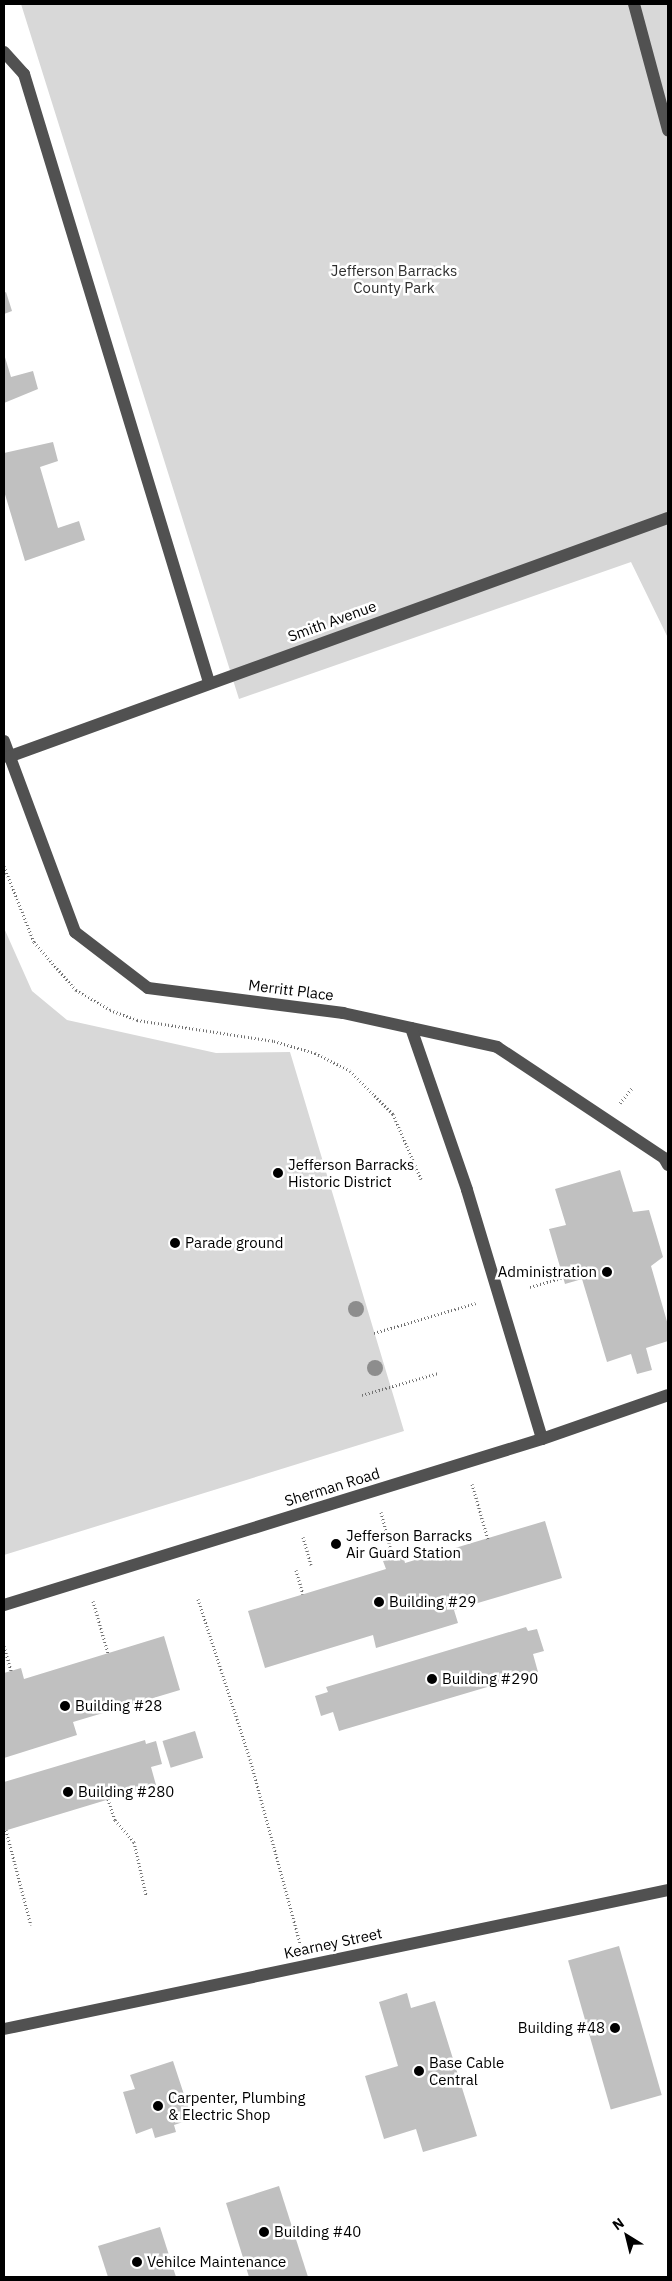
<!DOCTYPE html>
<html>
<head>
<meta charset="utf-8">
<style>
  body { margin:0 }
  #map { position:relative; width:672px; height:2281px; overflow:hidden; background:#fff; font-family:"IBM Plex Sans",sans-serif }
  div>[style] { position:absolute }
  .green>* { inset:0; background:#d8d8d8 }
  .building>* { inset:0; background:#c0c0c0; transform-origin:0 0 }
  .path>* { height:3px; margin-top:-1.5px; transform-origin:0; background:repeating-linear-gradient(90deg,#737373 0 1px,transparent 0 3.5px) }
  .minor>* { height:12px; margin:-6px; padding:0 6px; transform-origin:6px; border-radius:6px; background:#515151 }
  .trees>* { width:16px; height:16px; margin:-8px; border-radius:50%; background:#8d8d8d }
  .dots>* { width:14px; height:14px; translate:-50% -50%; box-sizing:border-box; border:2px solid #fff; border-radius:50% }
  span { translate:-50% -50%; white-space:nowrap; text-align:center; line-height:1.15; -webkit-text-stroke:5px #fff; paint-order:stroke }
  .park-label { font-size:15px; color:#2f2f2f }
  .street-label { font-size:15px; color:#000 }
  .poi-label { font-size:15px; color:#000 }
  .left { translate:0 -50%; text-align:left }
  .right { translate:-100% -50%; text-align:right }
  .frame { position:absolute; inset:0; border:5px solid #000; pointer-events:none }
  .north { position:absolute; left:602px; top:2211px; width:50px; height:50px; -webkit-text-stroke:4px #fff; paint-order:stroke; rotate:324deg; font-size:14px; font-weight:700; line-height:20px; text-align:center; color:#000 }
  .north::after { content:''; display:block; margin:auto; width:18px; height:22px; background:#000; clip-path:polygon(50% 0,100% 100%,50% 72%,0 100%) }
</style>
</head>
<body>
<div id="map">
  <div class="green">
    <div style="clip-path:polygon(21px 4px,668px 4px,668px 638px,631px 562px,239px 699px)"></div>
    <div style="clip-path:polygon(4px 928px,32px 991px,67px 1020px,216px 1053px,290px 1052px,404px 1431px,4px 1555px)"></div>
  </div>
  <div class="building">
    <div style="clip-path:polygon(6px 292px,12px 311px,4px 314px,4px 293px)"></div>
    <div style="clip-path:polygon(4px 354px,11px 377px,33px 371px,38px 389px,4px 403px)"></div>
    <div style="clip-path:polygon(53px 442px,58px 461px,40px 467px,58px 528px,79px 521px,85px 540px,25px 561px,4px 491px,4px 453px)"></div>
    <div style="clip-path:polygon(620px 1170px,633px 1212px,649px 1210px,663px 1257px,651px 1266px,668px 1325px,668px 1341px,646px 1348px,652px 1370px,637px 1374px,631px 1354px,607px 1362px,582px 1279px,565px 1284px,549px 1229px,566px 1225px,555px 1189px)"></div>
    <div style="clip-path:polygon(545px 1521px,562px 1578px,454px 1610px,458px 1623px,376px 1648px,373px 1635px,265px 1668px,248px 1611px,386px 1569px,383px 1561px,403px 1555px,405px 1563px)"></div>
    <div style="clip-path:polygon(526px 1627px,528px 1631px,537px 1629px,544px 1651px,533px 1654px,538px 1672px,339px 1731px,333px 1712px,321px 1716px,315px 1696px,328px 1692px,326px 1687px)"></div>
    <div style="clip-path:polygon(164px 1636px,180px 1690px,73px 1722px,77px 1735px,4px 1758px,4px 1673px,21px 1668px,24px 1679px)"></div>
    <div style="left:195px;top:1731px;width:28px;height:34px;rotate:73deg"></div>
    <div style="clip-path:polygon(145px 1740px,146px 1744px,156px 1741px,162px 1764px,151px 1767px,156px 1785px,4px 1831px,4px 1782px)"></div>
    <div style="left:619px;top:1946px;width:155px;height:53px;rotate:74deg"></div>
    <div style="clip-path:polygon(407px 1993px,411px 2008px,435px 2001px,477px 2136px,423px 2152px,416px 2129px,384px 2139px,365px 2076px,398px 2066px,379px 2002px)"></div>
    <div style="clip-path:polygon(173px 2061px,192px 2119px,174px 2125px,176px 2132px,155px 2138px,152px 2128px,136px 2134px,123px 2092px,135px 2089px,130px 2075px)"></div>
    <div style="clip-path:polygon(279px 2186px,308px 2277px,249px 2277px,226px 2203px)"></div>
    <div style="clip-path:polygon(160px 2227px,176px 2277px,108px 2277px,98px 2246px)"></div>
  </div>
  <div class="path">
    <div style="left:4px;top:866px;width:82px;rotate:68.5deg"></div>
    <div style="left:34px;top:942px;width:64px;rotate:48.8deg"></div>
    <div style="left:76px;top:990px;width:39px;rotate:30deg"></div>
    <div style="left:110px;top:1010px;width:29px;rotate:20deg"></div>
    <div style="left:137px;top:1020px;width:139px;rotate:8.7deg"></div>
    <div style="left:274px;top:1041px;width:43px;rotate:16.3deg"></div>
    <div style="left:315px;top:1053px;width:39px;rotate:27deg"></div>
    <div style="left:350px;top:1071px;width:61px;rotate:45deg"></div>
    <div style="left:393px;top:1114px;width:71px;rotate:66.7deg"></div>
    <div style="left:620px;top:1103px;width:19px;rotate:-51deg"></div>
    <div style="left:530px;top:1287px;width:35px;rotate:-16deg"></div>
    <div style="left:374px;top:1333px;width:106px;rotate:-16.4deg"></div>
    <div style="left:362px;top:1395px;width:79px;rotate:-16.1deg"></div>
    <div style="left:472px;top:1484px;width:57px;rotate:73.8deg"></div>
    <div style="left:381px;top:1512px;width:48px;rotate:75.4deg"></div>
    <div style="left:303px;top:1537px;width:29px;rotate:74deg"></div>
    <div style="left:296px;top:1570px;width:25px;rotate:74deg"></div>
    <div style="left:198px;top:1599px;width:168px;rotate:72deg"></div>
    <div style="left:250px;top:1759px;width:191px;rotate:74.8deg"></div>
    <div style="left:93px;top:1601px;width:54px;rotate:73.9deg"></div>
    <div style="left:4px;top:1646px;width:26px;rotate:74deg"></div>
    <div style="left:108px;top:1799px;width:22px;rotate:72deg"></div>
    <div style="left:115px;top:1820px;width:29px;rotate:49deg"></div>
    <div style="left:134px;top:1842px;width:54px;rotate:77.2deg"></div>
    <div style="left:6px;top:1830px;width:98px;rotate:75.3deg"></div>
  </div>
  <div class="minor">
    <div style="left:634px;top:4px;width:131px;rotate:74.9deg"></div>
    <div style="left:4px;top:52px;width:30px;rotate:48deg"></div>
    <div style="left:24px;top:74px;width:636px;rotate:73.08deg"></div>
    <div style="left:4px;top:741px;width:204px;rotate:69.6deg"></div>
    <div style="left:75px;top:932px;width:92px;rotate:37.5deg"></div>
    <div style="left:148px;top:988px;width:197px;rotate:7.3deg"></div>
    <div style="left:343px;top:1013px;width:158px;rotate:12.4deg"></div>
    <div style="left:497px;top:1047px;width:201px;rotate:33.6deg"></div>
    <div style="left:664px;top:1158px;width:8px;rotate:60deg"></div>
    <div style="left:8px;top:757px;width:702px;rotate:-19.91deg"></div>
    <div style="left:411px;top:1028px;width:171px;rotate:70.9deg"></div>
    <div style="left:467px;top:1190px;width:260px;rotate:73.2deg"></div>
    <div style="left:4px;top:1605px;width:563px;rotate:-17.15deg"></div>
    <div style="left:542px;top:1439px;width:133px;rotate:-19.2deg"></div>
    <div style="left:4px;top:2029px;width:678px;rotate:-11.82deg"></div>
  </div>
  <div class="trees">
    <div style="left:356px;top:1309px"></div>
    <div style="left:375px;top:1368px"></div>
  </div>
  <div class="dots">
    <div style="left:278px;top:1173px;background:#000"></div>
    <div style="left:175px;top:1243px;background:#000"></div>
    <div style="left:607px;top:1272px;background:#000"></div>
    <div style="left:336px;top:1544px;background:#000"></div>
    <div style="left:379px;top:1602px;background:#000"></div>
    <div style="left:432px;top:1679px;background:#000"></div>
    <div style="left:65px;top:1706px;background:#000"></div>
    <div style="left:68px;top:1792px;background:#000"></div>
    <div style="left:615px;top:2028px;background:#000"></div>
    <div style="left:419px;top:2071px;background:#000"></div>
    <div style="left:158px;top:2106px;background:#000"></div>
    <div style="left:264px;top:2232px;background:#000"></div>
    <div style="left:137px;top:2262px;background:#000"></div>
  </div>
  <div class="park-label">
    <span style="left:394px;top:279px">Jefferson Barracks<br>County Park</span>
  </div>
  <div class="street-label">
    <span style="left:332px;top:621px;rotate:-20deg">Smith Avenue</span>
    <span style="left:291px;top:990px;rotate:7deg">Merritt Place</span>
    <span style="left:332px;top:1487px;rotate:-17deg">Sherman Road</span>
    <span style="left:333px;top:1943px;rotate:-12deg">Kearney Street</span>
  </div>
  <div class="poi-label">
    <span class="left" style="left:288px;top:1173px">Jefferson Barracks<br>Historic District</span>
    <span class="left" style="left:185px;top:1243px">Parade ground</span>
    <span class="right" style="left:597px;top:1272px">Administration</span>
    <span class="left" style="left:346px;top:1544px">Jefferson Barracks<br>Air Guard Station</span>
    <span class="left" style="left:389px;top:1602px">Building #29</span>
    <span class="left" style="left:442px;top:1679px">Building #290</span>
    <span class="left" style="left:75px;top:1706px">Building #28</span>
    <span class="left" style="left:78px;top:1792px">Building #280</span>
    <span class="right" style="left:605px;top:2028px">Building #48</span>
    <span class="left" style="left:429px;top:2071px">Base Cable<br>Central</span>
    <span class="left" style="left:168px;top:2106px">Carpenter, Plumbing<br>&amp; Electric Shop</span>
    <span class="left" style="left:274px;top:2232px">Building #40</span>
    <span class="left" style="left:147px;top:2262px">Vehilce Maintenance</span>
  </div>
  <div class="frame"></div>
  <div class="north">N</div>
</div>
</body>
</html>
